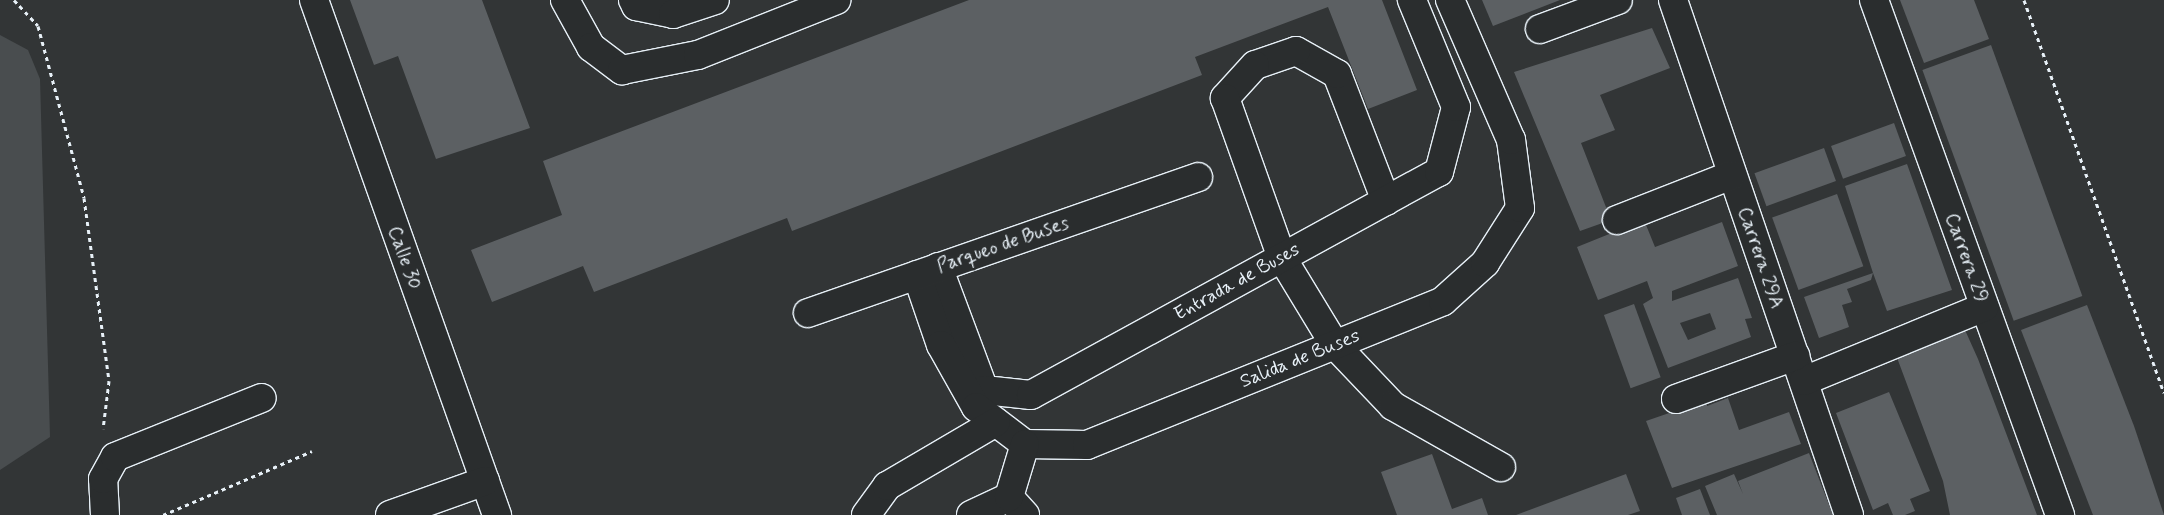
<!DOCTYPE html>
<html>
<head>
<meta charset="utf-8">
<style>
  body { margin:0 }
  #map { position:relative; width:2164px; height:515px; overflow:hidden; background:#323536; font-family:Mynerve,sans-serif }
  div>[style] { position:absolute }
  .green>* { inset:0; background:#494d4f }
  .building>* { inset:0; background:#5c6063; transform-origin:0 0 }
  .path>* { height:3px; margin-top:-1.5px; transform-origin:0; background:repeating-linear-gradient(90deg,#e8f1f8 0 4px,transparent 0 8px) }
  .roads { filter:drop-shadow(1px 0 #e8f1f8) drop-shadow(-1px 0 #e8f1f8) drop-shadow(0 1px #e8f1f8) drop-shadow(0 -1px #e8f1f8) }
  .minor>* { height:28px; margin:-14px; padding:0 14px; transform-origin:14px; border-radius:14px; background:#2a2d2e }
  span { translate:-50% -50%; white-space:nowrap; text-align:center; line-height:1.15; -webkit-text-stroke:5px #2a2d2e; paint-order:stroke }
  .street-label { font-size:19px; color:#e8f1f8 }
</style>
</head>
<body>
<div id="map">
  <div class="green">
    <div style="clip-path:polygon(0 35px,28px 50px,40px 79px,50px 437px,0 470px)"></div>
  </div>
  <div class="building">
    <div style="clip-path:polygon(350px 0,482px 0,530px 128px,436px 159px,398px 56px,374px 65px)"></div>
    <div style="clip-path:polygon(969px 0,1382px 0,1417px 90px,1368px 109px,1328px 7px,1195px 57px,1202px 75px,792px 231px,787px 218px,594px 292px,583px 266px,492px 302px,471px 250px,562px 215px,543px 161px)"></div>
    <div style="clip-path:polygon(1482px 0,1560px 0,1493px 26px)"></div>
    <div style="clip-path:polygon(1900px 0,1974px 0,1989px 39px,1924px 63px)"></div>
    <div style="clip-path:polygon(1652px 28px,1670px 68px,1600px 95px,1615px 130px,1581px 143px,1611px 220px,1580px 231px,1514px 72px)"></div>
    <div style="left:1991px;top:45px;width:267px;height:73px;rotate:70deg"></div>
    <div style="left:1894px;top:123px;width:35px;height:67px;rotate:70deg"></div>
    <div style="left:1824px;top:148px;width:35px;height:74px;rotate:70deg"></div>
    <div style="clip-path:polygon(1907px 164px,1952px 290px,1887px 311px,1873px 273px,1871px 280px,1847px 289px,1852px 302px,1842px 305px,1849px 327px,1819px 338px,1804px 297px,1873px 273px,1845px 186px)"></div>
    <div style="left:1837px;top:194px;width:77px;height:69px;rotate:70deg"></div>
    <div style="clip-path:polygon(evenodd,1644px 220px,1655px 247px,1722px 222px,1738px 266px,1672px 291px,1672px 301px,1738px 278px,1752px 318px,1745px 319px,1751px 337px,1668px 368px,1643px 304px,1653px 298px,1647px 281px,1598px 300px,1577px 247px,1644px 220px,1710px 313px,1716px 329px,1688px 340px,1680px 323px,1710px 313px)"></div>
    <div style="left:1634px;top:304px;width:78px;height:32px;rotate:70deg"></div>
    <div style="clip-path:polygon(2087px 305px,2134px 426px,2164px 515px,2093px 515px,2021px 330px)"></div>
    <div style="clip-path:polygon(1965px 330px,1978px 359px,2037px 515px,1950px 515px,1943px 481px,1896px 355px)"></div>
    <div style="clip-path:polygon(1889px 392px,1930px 491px,1910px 499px,1915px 511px,1905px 515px,1893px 515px,1888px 503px,1873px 510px,1836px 413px)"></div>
    <div style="clip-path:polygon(1728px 398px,1739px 430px,1789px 412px,1801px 444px,1672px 488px,1646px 421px,1707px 400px,1707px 406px)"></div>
    <div style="clip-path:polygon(1809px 453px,1833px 515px,1717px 515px,1705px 486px,1734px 474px,1743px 494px,1738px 481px)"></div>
    <div style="clip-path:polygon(1432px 454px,1452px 509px,1482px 498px,1488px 515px,1397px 515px,1381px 472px)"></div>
    <div style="clip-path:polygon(1626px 474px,1640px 511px,1628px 515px,1516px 515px)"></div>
    <div style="clip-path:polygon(1700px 489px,1710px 515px,1682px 515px,1676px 498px)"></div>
  </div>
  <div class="path">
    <div style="left:14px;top:0;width:35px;rotate:47deg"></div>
    <div style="left:38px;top:26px;width:178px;rotate:75deg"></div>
    <div style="left:84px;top:198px;width:185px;rotate:82.2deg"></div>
    <div style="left:109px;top:381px;width:48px;rotate:97.1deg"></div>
    <div style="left:2024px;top:0;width:417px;rotate:70.4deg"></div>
    <div style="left:163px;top:515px;width:162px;rotate:-23.2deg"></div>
  </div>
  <div class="roads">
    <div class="minor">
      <div style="left:314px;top:0;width:547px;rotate:70.44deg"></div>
      <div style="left:565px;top:0;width:54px;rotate:61deg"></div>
      <div style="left:591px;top:47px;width:39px;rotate:37deg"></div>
      <div style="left:622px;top:70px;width:77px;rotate:-11.2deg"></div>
      <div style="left:698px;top:55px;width:149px;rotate:-21.7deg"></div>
      <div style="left:633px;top:0;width:7px;rotate:63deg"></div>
      <div style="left:636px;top:6px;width:38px;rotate:12deg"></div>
      <div style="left:673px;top:14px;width:44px;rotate:-18.4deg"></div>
      <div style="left:1673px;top:0;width:544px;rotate:71.13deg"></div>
      <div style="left:1874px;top:0;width:548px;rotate:70.14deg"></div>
      <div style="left:1540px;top:29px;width:83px;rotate:-20.4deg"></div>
      <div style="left:1386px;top:201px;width:136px;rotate:-111.1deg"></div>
      <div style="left:1337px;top:74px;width:47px;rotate:-150.7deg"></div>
      <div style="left:1296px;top:51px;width:43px;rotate:161.1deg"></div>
      <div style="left:1255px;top:65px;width:45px;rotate:132.3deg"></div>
      <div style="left:1225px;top:98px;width:170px;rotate:70.4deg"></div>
      <div style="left:1282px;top:258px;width:102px;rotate:58.7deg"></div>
      <div style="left:1335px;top:345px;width:84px;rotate:46.4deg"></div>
      <div style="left:1393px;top:406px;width:124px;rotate:29.5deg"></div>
      <div style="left:1617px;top:220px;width:123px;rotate:-21.4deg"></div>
      <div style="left:938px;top:267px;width:131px;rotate:69.5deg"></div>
      <div style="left:984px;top:390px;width:47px;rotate:6.1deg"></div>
      <div style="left:1031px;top:395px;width:465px;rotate:-28.7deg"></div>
      <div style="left:1439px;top:172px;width:67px;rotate:-75.3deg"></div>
      <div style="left:1456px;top:107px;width:116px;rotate:-112.4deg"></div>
      <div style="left:917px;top:275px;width:74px;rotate:71.1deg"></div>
      <div style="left:941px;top:345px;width:71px;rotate:60.6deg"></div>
      <div style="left:976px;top:407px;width:61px;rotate:37.1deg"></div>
      <div style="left:1025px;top:444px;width:62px;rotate:0.9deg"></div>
      <div style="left:1087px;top:445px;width:384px;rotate:-22deg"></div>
      <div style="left:1443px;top:301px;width:57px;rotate:-42.1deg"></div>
      <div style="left:1485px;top:263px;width:65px;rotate:-57.5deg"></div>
      <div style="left:1520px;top:208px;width:69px;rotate:-97.5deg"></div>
      <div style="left:1511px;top:140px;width:153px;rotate:-113.5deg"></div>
      <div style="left:808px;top:313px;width:413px;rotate:-19.2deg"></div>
      <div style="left:1804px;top:381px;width:195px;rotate:-22.3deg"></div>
      <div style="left:1676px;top:399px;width:127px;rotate:-19.9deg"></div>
      <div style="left:1009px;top:497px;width:24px;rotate:48deg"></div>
      <div style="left:105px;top:515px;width:36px;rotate:-93deg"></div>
      <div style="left:103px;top:479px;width:25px;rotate:-61deg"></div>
      <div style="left:115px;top:457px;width:158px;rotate:-21.9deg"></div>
      <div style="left:390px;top:515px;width:101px;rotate:-19.7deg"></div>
      <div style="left:866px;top:515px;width:36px;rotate:-54deg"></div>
      <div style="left:887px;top:486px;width:126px;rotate:-30.4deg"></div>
      <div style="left:971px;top:515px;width:42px;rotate:-25.3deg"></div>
      <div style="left:1009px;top:497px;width:55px;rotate:-73.2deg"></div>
    </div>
  </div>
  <div class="street-label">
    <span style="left:1003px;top:245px;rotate:-19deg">Parqueo de Buses</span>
    <span style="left:404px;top:258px;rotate:70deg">Calle 30</span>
    <span style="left:1760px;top:258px;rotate:71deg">Carrera 29A</span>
    <span style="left:1966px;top:258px;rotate:70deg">Carrera 29</span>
    <span style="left:1237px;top:282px;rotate:-29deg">Entrada de Buses</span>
    <span style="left:1300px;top:359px;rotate:-22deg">Salida de Buses</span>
  </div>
</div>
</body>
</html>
